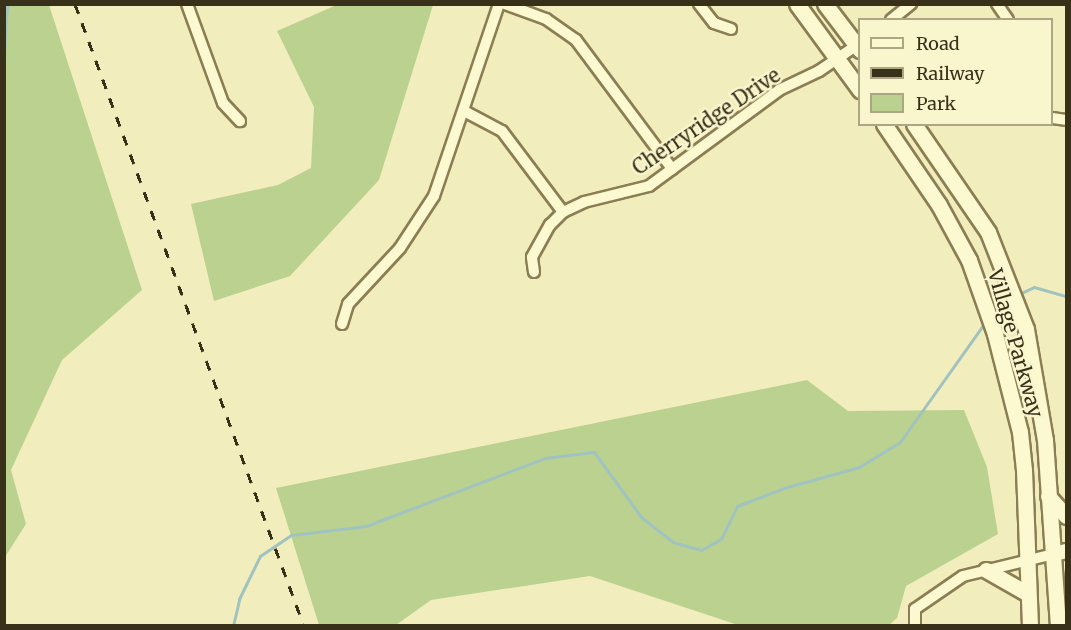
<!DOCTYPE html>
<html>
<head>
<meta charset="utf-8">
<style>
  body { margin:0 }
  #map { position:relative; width:1071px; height:630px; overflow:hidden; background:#f2edbc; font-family:Merriweather,serif }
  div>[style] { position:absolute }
  .green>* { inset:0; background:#bbd190 }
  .stream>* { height:3px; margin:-1.5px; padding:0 1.5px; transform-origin:1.5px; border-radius:1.5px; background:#a1c3c0 }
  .roads { filter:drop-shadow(2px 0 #8b7d54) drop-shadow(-2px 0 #8b7d54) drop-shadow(0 2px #8b7d54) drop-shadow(0 -2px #8b7d54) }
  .minor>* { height:10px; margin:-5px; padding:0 5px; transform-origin:5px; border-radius:5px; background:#fcf8d0 }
  .tertiary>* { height:14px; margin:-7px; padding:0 7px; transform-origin:7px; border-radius:7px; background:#fcf8d0 }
  .secondary>* { height:15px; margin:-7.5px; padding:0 7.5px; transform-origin:7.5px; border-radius:7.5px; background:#fcf8d0 }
  .rail>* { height:3px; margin-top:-1.5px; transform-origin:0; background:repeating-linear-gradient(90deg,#39301a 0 10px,transparent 0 20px) }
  span { translate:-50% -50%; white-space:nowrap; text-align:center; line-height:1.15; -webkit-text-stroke:5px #f9f5cd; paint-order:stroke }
  .street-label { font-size:20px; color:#39301a }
  .frame { position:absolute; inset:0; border:6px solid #39301a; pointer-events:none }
  .legend { position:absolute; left:858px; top:18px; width:195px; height:108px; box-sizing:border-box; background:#f9f5cd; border:2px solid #aca685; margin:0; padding:8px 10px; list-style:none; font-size:18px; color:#39301a }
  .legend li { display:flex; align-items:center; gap:12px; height:30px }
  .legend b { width:30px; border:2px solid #aca685 }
</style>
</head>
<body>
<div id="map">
  <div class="green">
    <div style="clip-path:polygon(5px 4px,49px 5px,142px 290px,62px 360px,11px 470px,26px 524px,5px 557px)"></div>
    <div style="clip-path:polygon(339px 4px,433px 5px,379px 180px,290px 276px,214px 301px,191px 204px,278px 185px,311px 168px,314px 107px,277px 31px)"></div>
    <div style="clip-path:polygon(807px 380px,848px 411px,964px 410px,987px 467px,998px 534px,906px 586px,897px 618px,889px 625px,738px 625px,590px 576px,431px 600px,396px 625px,319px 625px,276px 488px)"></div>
  </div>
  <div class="stream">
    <div style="left:4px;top:53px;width:49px;rotate:-86.5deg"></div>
    <div style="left:1017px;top:295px;width:19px;rotate:-25deg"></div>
    <div style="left:1034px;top:287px;width:33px;rotate:16deg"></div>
    <div style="left:993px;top:311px;width:20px;rotate:-37deg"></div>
    <div style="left:233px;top:626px;width:28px;rotate:-77deg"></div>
    <div style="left:239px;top:599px;width:48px;rotate:-64deg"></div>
    <div style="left:260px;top:556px;width:37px;rotate:-34deg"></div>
    <div style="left:291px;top:535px;width:76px;rotate:-6.8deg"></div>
    <div style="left:366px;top:526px;width:191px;rotate:-20.8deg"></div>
    <div style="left:545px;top:458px;width:49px;rotate:-7deg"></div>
    <div style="left:594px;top:452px;width:80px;rotate:54.1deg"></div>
    <div style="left:641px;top:517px;width:41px;rotate:38deg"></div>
    <div style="left:673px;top:542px;width:29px;rotate:16deg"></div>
    <div style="left:701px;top:550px;width:23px;rotate:-29deg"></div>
    <div style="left:721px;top:539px;width:37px;rotate:-64deg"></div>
    <div style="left:737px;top:506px;width:53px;rotate:-20.8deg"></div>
    <div style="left:787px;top:487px;width:75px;rotate:-15.5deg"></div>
    <div style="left:859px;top:467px;width:48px;rotate:-31.4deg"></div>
    <div style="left:900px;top:442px;width:148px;rotate:-54.6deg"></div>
  </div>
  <div class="roads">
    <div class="minor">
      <div style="left:187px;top:4px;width:105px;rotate:70deg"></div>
      <div style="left:223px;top:103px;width:25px;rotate:47deg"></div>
      <div style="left:505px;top:4px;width:44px;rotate:20.1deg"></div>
      <div style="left:546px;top:19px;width:37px;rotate:35deg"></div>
      <div style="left:576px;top:40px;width:161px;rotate:53.3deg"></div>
      <div style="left:699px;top:4px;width:24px;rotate:52deg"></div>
      <div style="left:714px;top:23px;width:18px;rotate:19deg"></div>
      <div style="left:997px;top:4px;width:19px;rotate:55deg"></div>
      <div style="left:891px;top:20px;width:26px;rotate:-39deg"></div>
      <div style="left:464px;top:111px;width:43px;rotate:27.8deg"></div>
      <div style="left:502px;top:131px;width:101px;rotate:53deg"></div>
      <div style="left:1052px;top:118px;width:14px;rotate:8deg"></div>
      <div style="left:534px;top:272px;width:15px;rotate:-98deg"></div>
      <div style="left:532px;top:257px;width:37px;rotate:-61deg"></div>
      <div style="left:550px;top:225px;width:18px;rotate:-45deg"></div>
      <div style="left:563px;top:212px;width:23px;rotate:-25deg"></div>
      <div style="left:584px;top:202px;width:67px;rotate:-13.8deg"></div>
      <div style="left:649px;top:186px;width:162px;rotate:-36.4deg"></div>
      <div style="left:779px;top:90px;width:44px;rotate:-25.4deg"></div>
      <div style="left:819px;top:71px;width:50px;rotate:-34.3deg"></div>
      <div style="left:342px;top:324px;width:21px;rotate:-73deg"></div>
      <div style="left:348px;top:304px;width:76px;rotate:-47.1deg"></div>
      <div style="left:400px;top:248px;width:62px;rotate:-56.8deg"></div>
      <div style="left:434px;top:196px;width:203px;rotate:-71.3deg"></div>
      <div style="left:915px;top:626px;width:17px;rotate:-90deg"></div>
      <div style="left:915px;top:609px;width:58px;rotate:-34.5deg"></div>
      <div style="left:963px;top:576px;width:94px;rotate:-13.6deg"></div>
    </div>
    <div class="tertiary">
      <div style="left:1054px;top:554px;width:12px;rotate:-14deg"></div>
    </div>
    <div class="secondary">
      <div style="left:797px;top:4px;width:107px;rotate:53.8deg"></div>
      <div style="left:825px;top:4px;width:58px;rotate:52.7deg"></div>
      <div style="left:884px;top:124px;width:98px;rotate:55.8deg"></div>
      <div style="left:939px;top:205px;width:63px;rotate:61.4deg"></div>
      <div style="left:969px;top:260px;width:78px;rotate:70.6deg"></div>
      <div style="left:995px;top:334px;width:101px;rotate:75.7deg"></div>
      <div style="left:1020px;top:432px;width:38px;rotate:84deg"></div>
      <div style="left:1024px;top:470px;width:156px;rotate:87.8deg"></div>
      <div style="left:914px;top:124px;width:131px;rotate:55.6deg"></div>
      <div style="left:988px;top:232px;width:104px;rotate:68.6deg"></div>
      <div style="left:1026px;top:329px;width:113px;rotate:80.3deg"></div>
      <div style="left:1045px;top:440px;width:186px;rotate:86deg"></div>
      <div style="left:1048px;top:496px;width:27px;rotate:48deg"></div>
      <div style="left:986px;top:570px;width:48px;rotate:29.7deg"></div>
    </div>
  </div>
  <div class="rail">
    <div style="left:75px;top:4px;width:663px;rotate:69.79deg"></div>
  </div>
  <div class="street-label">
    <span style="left:706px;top:121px;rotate:-34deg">Cherryridge Drive</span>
    <span style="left:1016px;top:343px;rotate:74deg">Village Parkway</span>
  </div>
  <div class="frame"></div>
  <ul class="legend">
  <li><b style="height:8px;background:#fcf8d0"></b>Road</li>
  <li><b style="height:8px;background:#39301a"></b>Railway</li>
  <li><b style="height:16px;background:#bbd190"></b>Park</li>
  </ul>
</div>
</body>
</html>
